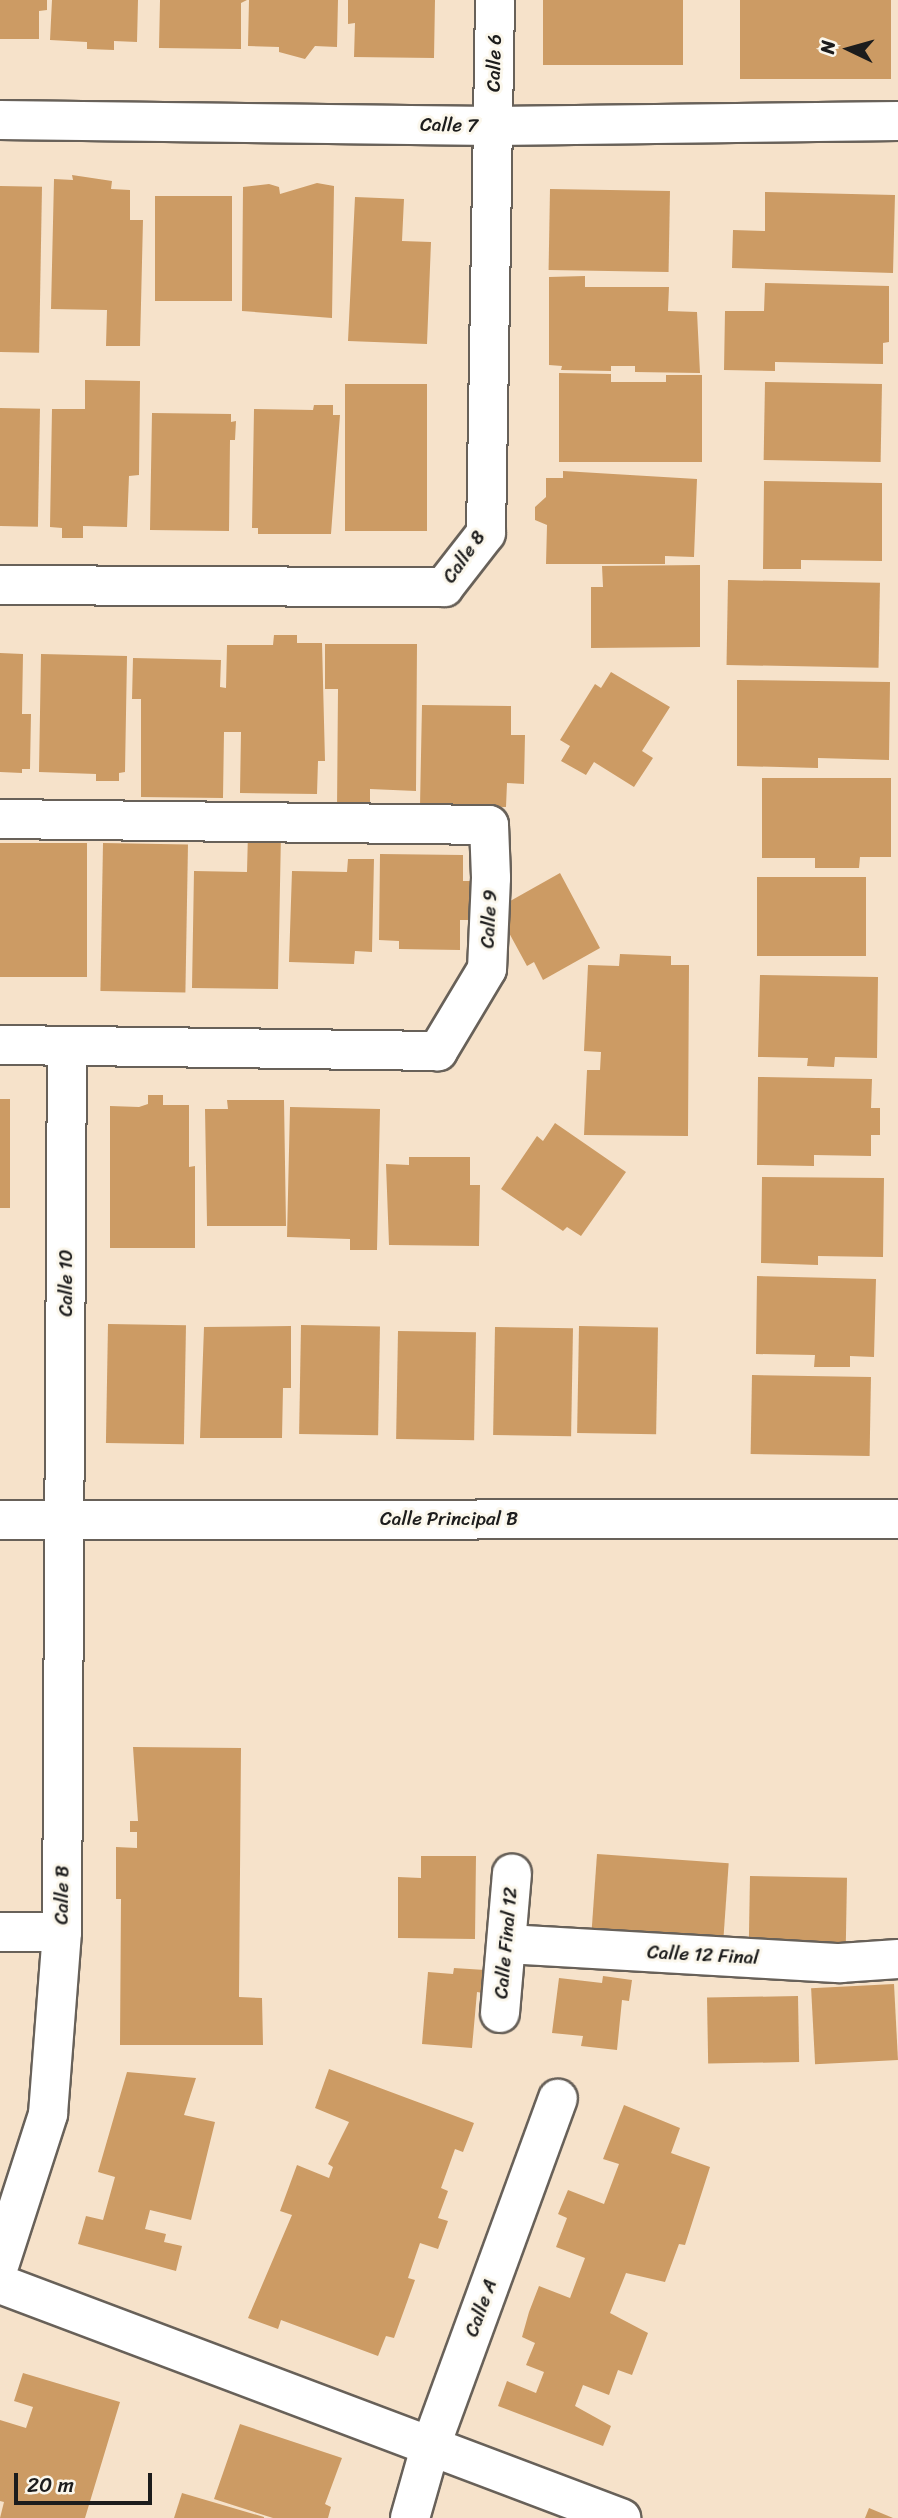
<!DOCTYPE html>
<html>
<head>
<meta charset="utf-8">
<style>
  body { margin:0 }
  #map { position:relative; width:898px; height:2518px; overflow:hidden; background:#f6e2ca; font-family:Sriracha,sans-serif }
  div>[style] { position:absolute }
  .building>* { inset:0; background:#cc9b64; transform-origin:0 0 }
  .roads { filter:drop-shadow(2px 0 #686159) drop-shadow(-2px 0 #686159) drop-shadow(0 2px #686159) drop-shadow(0 -2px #686159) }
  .minor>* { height:38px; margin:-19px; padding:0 19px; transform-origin:19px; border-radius:19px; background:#fff }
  span { translate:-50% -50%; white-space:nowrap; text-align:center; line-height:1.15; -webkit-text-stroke:6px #fbf7ec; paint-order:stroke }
  .street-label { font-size:19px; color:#1c1c1c }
  .north { position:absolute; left:814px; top:14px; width:70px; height:70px; -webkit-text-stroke:5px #fbf7ec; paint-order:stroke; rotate:275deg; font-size:19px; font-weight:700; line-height:28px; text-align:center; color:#1c1c1c }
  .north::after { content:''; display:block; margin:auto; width:24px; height:32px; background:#1c1c1c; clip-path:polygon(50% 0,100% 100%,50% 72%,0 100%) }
  .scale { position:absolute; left:14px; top:2473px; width:138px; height:32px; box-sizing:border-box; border:4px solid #1c1c1c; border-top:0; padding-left:9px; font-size:21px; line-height:24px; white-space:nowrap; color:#1c1c1c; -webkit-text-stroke:5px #fbf7ec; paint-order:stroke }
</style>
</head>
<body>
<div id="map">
  <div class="building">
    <div style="clip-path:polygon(0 0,47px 0,47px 10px,39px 11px,39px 39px,0 39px)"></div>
    <div style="clip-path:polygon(52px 0,138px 0,137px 42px,114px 41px,114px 50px,87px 49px,87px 42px,50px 40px)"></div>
    <div style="clip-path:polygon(160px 0,247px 0,241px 3px,241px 49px,159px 48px)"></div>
    <div style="clip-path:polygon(249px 0,338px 0,337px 47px,315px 46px,305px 59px,279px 52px,279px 47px,248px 46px)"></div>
    <div style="clip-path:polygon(348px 0,435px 0,434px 58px,354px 57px,355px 23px,348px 24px)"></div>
    <div style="left:543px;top:0;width:140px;height:65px"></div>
    <div style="left:740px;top:0;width:151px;height:79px"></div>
    <div style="clip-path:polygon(72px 175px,112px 181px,111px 189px,130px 190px,130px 220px,143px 220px,140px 346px,106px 346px,107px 310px,51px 309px,54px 179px,73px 180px)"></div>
    <div style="clip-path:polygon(317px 183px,334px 186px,332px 318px,242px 311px,243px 187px,269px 184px,279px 187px,280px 194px)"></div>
    <div style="left:0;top:186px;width:42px;height:166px;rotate:1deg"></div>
    <div style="left:550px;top:189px;width:120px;height:81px;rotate:1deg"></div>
    <div style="clip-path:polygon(765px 192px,895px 195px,893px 273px,732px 268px,733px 230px,765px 231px)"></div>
    <div style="left:155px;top:196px;width:77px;height:105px"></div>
    <div style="clip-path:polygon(355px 197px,404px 199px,402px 241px,431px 242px,427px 344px,348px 341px)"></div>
    <div style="clip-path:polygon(585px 276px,585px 287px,669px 287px,668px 311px,697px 312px,700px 373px,635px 372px,635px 366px,611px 366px,611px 371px,561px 370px,562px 366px,549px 365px,549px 277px)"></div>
    <div style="clip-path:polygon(765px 283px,889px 286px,889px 342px,883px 343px,883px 364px,775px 362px,775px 371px,724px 370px,725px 311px,764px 311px)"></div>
    <div style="clip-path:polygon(559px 373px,611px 374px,611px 382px,666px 382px,666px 375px,702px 375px,702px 462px,559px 462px)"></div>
    <div style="clip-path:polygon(85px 380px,140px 381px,139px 475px,129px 476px,127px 527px,83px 526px,83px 538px,62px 538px,62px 528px,50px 527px,52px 409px,85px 409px)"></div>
    <div style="left:765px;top:382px;width:117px;height:78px;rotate:1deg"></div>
    <div style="left:427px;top:384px;width:147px;height:82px;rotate:90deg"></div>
    <div style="clip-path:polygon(314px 405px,333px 405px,333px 415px,340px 415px,331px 534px,258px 534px,258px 528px,252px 528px,254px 409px,313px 410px)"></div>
    <div style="left:0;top:408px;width:40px;height:118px;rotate:1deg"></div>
    <div style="clip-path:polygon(152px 413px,231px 414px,231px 422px,236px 421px,235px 440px,230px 440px,229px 531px,150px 530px)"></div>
    <div style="clip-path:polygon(563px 471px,697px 479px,694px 557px,665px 556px,665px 564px,546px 564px,547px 525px,535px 520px,535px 507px,546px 497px,546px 478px,563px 478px)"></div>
    <div style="clip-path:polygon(764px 481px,882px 483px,882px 561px,801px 560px,801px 569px,763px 569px)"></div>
    <div style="clip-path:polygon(700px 565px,700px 647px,591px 648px,591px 587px,603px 587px,602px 566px)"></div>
    <div style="left:728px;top:580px;width:152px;height:85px;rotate:1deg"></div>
    <div style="clip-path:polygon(274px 635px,297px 635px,297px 643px,322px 643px,325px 761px,318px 761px,317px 794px,240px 793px,241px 732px,224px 732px,223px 798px,141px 797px,141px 699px,132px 699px,133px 658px,221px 660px,220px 687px,226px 688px,227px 645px,273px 645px)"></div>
    <div style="clip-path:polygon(325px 644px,417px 644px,416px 791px,370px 789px,370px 810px,337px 810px,338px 689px,325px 689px)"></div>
    <div style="clip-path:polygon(0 653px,23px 654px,22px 714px,31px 714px,30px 769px,22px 769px,22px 773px,0 772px)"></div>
    <div style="clip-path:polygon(41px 654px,127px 656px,125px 772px,119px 773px,119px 781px,96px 781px,96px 774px,39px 772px)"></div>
    <div style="clip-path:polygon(611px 672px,670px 707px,642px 751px,653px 758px,634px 787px,594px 762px,586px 775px,561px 761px,570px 746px,560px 740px,595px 684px,601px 688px)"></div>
    <div style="clip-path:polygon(737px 680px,890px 682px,889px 760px,818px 758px,818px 768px,737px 766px)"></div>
    <div style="clip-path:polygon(422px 705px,511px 706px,511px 735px,525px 735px,524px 784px,507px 783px,506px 807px,420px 806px)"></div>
    <div style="clip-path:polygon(762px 778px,891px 778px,891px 857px,860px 857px,859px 868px,815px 868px,815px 858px,762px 858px)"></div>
    <div style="clip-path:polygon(248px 832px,281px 833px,278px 989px,192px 988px,194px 871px,247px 872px)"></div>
    <div style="left:0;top:843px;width:87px;height:134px"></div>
    <div style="left:103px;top:843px;width:85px;height:148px;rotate:1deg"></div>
    <div style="clip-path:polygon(380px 854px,463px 855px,463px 881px,477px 881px,476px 920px,460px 920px,460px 950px,399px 949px,399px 941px,379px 940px)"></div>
    <div style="clip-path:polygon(348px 859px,374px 859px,372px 952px,355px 951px,354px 964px,289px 962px,292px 871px,347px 872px)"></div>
    <div style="clip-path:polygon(560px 873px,600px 948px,543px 980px,534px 962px,527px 966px,496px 909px)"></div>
    <div style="left:757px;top:877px;width:109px;height:79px"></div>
    <div style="clip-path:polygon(620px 954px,671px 956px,671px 965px,689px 965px,688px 1136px,584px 1135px,587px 1070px,600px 1070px,601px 1052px,584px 1051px,588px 965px,619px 966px)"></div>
    <div style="clip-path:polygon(760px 975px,878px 977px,877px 1058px,835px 1057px,834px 1067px,807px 1066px,808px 1058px,758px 1057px)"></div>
    <div style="clip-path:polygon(758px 1077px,872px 1079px,871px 1108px,880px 1108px,880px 1135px,871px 1135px,871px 1156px,814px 1155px,814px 1166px,757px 1165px)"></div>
    <div style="clip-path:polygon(148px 1095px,163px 1095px,163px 1105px,189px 1105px,189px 1167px,195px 1166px,195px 1248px,110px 1248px,110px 1106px,139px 1107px,148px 1104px)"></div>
    <div style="left:0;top:1099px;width:10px;height:109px"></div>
    <div style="clip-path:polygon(227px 1100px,284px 1100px,286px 1226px,207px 1226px,205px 1109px,228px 1109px)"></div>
    <div style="clip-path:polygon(290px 1107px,380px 1109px,377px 1250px,350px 1250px,350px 1239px,287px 1237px)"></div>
    <div style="clip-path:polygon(555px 1123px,626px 1172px,581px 1236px,567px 1227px,563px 1231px,501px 1189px,537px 1136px,543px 1141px)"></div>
    <div style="clip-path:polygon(409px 1157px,470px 1157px,470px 1185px,480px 1185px,479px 1246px,389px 1245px,386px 1164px,409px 1165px)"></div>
    <div style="clip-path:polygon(762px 1177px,884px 1178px,883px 1257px,818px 1256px,818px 1265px,761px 1263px)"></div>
    <div style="clip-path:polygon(757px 1276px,876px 1279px,874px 1357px,850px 1356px,850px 1367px,814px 1367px,815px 1355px,756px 1354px)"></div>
    <div style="left:108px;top:1324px;width:78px;height:119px;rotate:1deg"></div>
    <div style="left:301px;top:1325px;width:79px;height:109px;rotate:1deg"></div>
    <div style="clip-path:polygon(291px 1326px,291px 1388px,283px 1388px,282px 1438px,200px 1438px,204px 1327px)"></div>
    <div style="left:579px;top:1326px;width:79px;height:107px;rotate:1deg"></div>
    <div style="left:495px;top:1327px;width:78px;height:108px;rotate:1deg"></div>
    <div style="left:398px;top:1331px;width:78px;height:108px;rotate:1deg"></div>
    <div style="left:752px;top:1375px;width:119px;height:79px;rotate:1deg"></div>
    <div style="clip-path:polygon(133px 1747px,241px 1748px,239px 1997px,262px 1998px,263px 2045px,120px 2045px,121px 1899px,116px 1899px,116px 1847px,137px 1848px,137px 1832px,130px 1832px,130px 1821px,138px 1821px)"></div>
    <div style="left:597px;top:1854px;width:132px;height:80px;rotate:4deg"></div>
    <div style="clip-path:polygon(421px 1856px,476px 1856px,475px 1939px,398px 1938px,398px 1877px,421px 1878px)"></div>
    <div style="left:750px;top:1876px;width:97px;height:70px;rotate:1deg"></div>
    <div style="clip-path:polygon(454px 1968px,485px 1970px,483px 1993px,477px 1992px,472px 2048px,422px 2044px,428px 1972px,453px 1974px)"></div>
    <div style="clip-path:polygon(603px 1976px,632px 1980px,629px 2001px,622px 2000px,617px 2050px,581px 2046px,583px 2036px,552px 2033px,559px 1978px,602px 1983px)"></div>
    <div style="left:894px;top:1984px;width:76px;height:83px;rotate:87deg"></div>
    <div style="left:798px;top:1996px;width:66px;height:91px;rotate:89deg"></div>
    <div style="clip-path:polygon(329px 2069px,474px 2123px,463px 2152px,455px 2149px,441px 2188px,448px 2191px,438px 2218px,448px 2221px,438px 2249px,420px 2243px,408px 2278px,415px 2280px,394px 2338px,386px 2336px,378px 2356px,281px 2320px,278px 2329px,248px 2318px,292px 2215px,280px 2211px,297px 2165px,329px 2178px,333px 2167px,328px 2164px,349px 2122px,315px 2108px)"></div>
    <div style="clip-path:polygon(127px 2072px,196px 2078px,184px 2115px,215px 2122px,191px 2220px,150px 2210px,145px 2229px,166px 2234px,164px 2242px,182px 2246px,176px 2271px,78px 2244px,86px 2216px,103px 2220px,115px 2177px,98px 2172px)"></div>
    <div style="clip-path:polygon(624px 2105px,680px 2128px,671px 2153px,710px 2167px,685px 2245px,679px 2244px,665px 2282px,626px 2273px,610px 2313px,648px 2333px,632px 2375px,618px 2370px,609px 2395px,583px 2385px,575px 2406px,611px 2426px,603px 2446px,498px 2406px,507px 2381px,536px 2393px,544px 2372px,526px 2365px,535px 2343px,522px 2337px,529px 2312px,539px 2286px,570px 2298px,585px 2258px,556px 2247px,567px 2218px,558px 2214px,568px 2190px,604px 2204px,619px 2164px,603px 2159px)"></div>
    <div style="clip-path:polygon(23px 2373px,120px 2402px,85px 2518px,0 2518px,4px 2502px,0 2501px,0 2420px,26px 2428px,33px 2407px,14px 2401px)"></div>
    <div style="clip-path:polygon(240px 2424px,342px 2458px,325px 2504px,331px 2507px,328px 2518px,273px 2518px,214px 2499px)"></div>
    <div style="clip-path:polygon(182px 2493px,264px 2517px,264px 2518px,174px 2518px)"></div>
    <div style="clip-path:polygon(869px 2508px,893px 2518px,865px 2518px)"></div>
  </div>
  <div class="roads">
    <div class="minor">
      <div style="left:0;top:120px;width:494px;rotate:0.7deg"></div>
      <div style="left:494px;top:126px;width:404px;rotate:-0.7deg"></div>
      <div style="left:0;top:585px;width:444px;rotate:0.3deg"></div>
      <div style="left:444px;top:587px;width:68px;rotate:-52.1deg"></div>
      <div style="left:486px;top:533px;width:533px;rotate:-89.03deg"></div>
      <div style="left:0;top:819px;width:489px;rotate:0.7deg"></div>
      <div style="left:489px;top:825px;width:53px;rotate:87.8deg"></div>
      <div style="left:491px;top:878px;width:91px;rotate:92.5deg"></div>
      <div style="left:487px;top:969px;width:96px;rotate:120.9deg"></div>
      <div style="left:438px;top:1051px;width:438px;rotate:-179.2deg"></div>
      <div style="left:0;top:1520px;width:898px;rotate:-0.06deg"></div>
      <div style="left:0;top:1932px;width:62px"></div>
      <div style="left:507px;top:1944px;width:334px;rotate:3.3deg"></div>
      <div style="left:840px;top:1963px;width:58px;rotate:-3.9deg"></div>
      <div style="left:500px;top:2013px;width:140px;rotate:-85.1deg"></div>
      <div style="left:0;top:2263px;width:157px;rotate:-72.1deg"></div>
      <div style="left:48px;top:2114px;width:183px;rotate:-85.6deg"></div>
      <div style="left:62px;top:1932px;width:886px;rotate:-89.68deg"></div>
      <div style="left:0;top:2284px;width:664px;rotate:20.65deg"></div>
      <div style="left:410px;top:2518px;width:73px;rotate:-74.1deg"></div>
      <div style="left:430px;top:2448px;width:372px;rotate:-69.9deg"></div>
    </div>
  </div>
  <div class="street-label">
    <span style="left:494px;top:63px;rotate:-89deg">Calle 6</span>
    <span style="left:449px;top:125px;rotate:1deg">Calle 7</span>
    <span style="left:464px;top:557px;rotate:-55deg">Calle 8</span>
    <span style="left:489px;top:919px;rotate:-87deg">Calle 9</span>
    <span style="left:66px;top:1283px;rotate:-90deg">Calle 10</span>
    <span style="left:449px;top:1519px">Calle Principal B</span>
    <span style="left:62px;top:1895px;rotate:-89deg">Calle B</span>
    <span style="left:506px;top:1943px;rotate:-85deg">Calle Final 12</span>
    <span style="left:703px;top:1955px;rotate:3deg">Calle 12 Final</span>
    <span style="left:481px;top:2308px;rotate:-70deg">Calle A</span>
  </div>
  <div class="north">N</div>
  <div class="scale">20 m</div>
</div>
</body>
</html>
